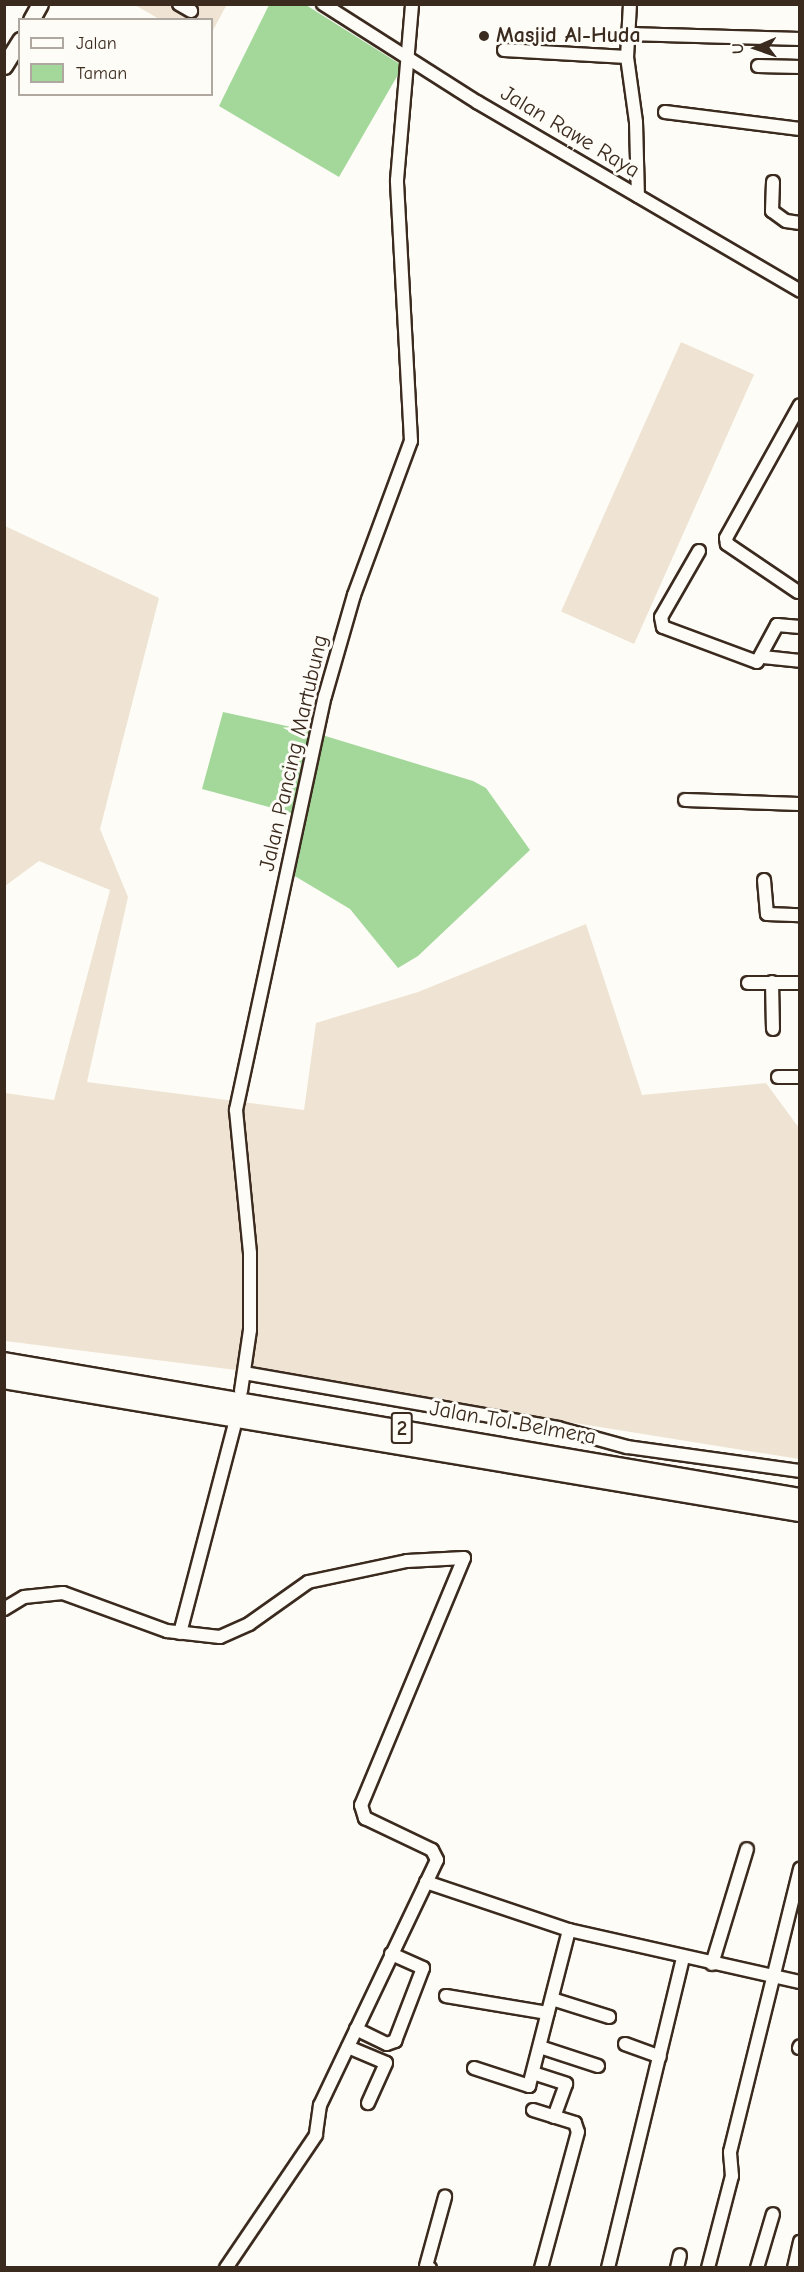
<!DOCTYPE html>
<html>
<head>
<meta charset="utf-8">
<style>
  body { margin:0 }
  #map { position:relative; width:804px; height:2272px; overflow:hidden; background:#fdfcf7; font-family:"Comic Neue",sans-serif }
  div>[style] { position:absolute }
  .built>* { inset:0; background:#efe4d3; transform-origin:0 0 }
  .green>* { inset:0; background:#a4d89b }
  .roads { filter:drop-shadow(2px 0 #3b2a1e) drop-shadow(-2px 0 #3b2a1e) drop-shadow(0 2px #3b2a1e) drop-shadow(0 -2px #3b2a1e) }
  .minor>* { height:12px; margin:-6px; padding:0 6px; transform-origin:6px; border-radius:6px; background:#fdfcf7 }
  .major>* { height:15px; margin:-7.5px; padding:0 7.5px; transform-origin:7.5px; border-radius:7.5px; background:#fdfcf7 }
  .highway>* { height:18px; margin:-9px; padding:0 9px; transform-origin:9px; border-radius:9px; background:#fdfcf7 }
  .dots>* { width:16px; height:16px; translate:-50% -50%; box-sizing:border-box; border:3px solid #fdfcf7; border-radius:50% }
  span { translate:-50% -50%; white-space:nowrap; text-align:center; line-height:1.15; -webkit-text-stroke:6px #fdfcf7; paint-order:stroke }
  .shield-label span { padding:2px 4px; background:#fdfcf7; border:2px solid; border-radius:4px; -webkit-text-stroke-width:0 }
  .shield-label { font-size:21px; color:#3b2a1e; font-weight:700 }
  .poi-label { font-size:22px; color:#3b2a1e; font-weight:700 }
  .left { translate:0 -50%; text-align:left }
  .street-label { font-size:22px; color:#3b2a1e }
  .frame { position:absolute; inset:0; border:6px solid #3b2a1e; pointer-events:none }
  .legend { position:absolute; left:18px; top:18px; width:195px; height:78px; box-sizing:border-box; background:#fdfcf7; border:2px solid #afa8a0; margin:0; padding:8px 10px; list-style:none; font-size:18px; color:#3b2a1e }
  .legend li { display:flex; align-items:center; gap:12px; height:30px }
  .legend b { width:30px; border:2px solid #afa8a0 }
  .north { position:absolute; left:726px; top:18px; width:60px; height:60px; -webkit-text-stroke:4px #fdfcf7; paint-order:stroke; rotate:268deg; font-size:16px; font-weight:700; line-height:24px; text-align:center; color:#3b2a1e }
  .north::after { content:''; display:block; margin:auto; width:21px; height:27px; background:#3b2a1e; clip-path:polygon(50% 0,100% 100%,50% 72%,0 100%) }
</style>
</head>
<body>
<div id="map">
  <div class="built">
    <div style="clip-path:polygon(135px 5px,224px 4px,226px 6px,212px 32px,212px 20px,159px 19px)"></div>
    <div style="left:681px;top:342px;width:80px;height:295px;rotate:24deg"></div>
    <div style="clip-path:polygon(5px 526px,159px 598px,100px 829px,128px 897px,87px 1082px,304px 1110px,316px 1023px,418px 992px,586px 924px,642px 1095px,766px 1083px,799px 1128px,799px 1459px,269px 1374px,5px 1341px,5px 1093px,54px 1100px,110px 890px,39px 861px,5px 886px)"></div>
  </div>
  <div class="green">
    <div style="clip-path:polygon(269px 5px,306px 5px,403px 66px,339px 177px,219px 106px)"></div>
    <div style="clip-path:polygon(223px 712px,309px 731px,473px 781px,486px 788px,530px 850px,418px 956px,398px 968px,350px 909px,283px 869px,295px 814px,202px 789px)"></div>
  </div>
  <div class="roads">
    <div class="minor">
      <div style="left:179px;top:4px;width:14px;rotate:30deg"></div>
      <div style="left:323px;top:4px;width:183px;rotate:32.5deg"></div>
      <div style="left:477px;top:102px;width:374px;rotate:30.3deg"></div>
      <div style="left:630px;top:4px;width:53px;rotate:93.2deg"></div>
      <div style="left:627px;top:57px;width:66px;rotate:82.1deg"></div>
      <div style="left:636px;top:122px;width:74px;rotate:88.5deg"></div>
      <div style="left:628px;top:34px;width:172px;rotate:1.7deg"></div>
      <div style="left:504px;top:50px;width:123px;rotate:3.3deg"></div>
      <div style="left:758px;top:66px;width:42px;rotate:1.4deg"></div>
      <div style="left:665px;top:112px;width:136px;rotate:7.2deg"></div>
      <div style="left:773px;top:182px;width:29px;rotate:92deg"></div>
      <div style="left:772px;top:211px;width:17px;rotate:36deg"></div>
      <div style="left:786px;top:221px;width:14px;rotate:8deg"></div>
      <div style="left:699px;top:551px;width:76px;rotate:119.9deg"></div>
      <div style="left:661px;top:617px;width:10px;rotate:79deg"></div>
      <div style="left:663px;top:627px;width:100px;rotate:20.4deg"></div>
      <div style="left:757px;top:662px;width:42px;rotate:-61.6deg"></div>
      <div style="left:777px;top:625px;width:23px;rotate:5deg"></div>
      <div style="left:798px;top:592px;width:86px;rotate:-145.9deg"></div>
      <div style="left:727px;top:544px;width:6px;rotate:-99deg"></div>
      <div style="left:726px;top:538px;width:152px;rotate:-60.9deg"></div>
      <div style="left:763px;top:657px;width:37px;rotate:6deg"></div>
      <div style="left:685px;top:800px;width:115px;rotate:2deg"></div>
      <div style="left:764px;top:880px;width:34px;rotate:85deg"></div>
      <div style="left:767px;top:914px;width:33px;rotate:2deg"></div>
      <div style="left:772px;top:982px;width:47px;rotate:88.8deg"></div>
      <div style="left:748px;top:983px;width:52px"></div>
      <div style="left:778px;top:1077px;width:22px"></div>
      <div style="left:244px;top:1373px;width:319px;rotate:9.9deg"></div>
      <div style="left:558px;top:1428px;width:72px;rotate:15.4deg"></div>
      <div style="left:627px;top:1447px;width:175px;rotate:7.9deg"></div>
      <div style="left:241px;top:1391px;width:62px;rotate:-81.6deg"></div>
      <div style="left:250px;top:1330px;width:77px;rotate:-90deg"></div>
      <div style="left:250px;top:1253px;width:144px;rotate:-95.6deg"></div>
      <div style="left:236px;top:1110px;width:423px;rotate:-77.9deg"></div>
      <div style="left:325px;top:696px;width:105px;rotate:-74deg"></div>
      <div style="left:354px;top:595px;width:164px;rotate:-69.7deg"></div>
      <div style="left:411px;top:441px;width:261px;rotate:-93.1deg"></div>
      <div style="left:397px;top:180px;width:177px;rotate:-85.1deg"></div>
      <div style="left:4px;top:1609px;width:23px;rotate:-31deg"></div>
      <div style="left:24px;top:1597px;width:39px;rotate:-6deg"></div>
      <div style="left:63px;top:1593px;width:111px;rotate:20.1deg"></div>
      <div style="left:167px;top:1631px;width:53px;rotate:6.5deg"></div>
      <div style="left:220px;top:1637px;width:32px;rotate:-24deg"></div>
      <div style="left:249px;top:1624px;width:72px;rotate:-35.4deg"></div>
      <div style="left:308px;top:1582px;width:101px;rotate:-12deg"></div>
      <div style="left:407px;top:1561px;width:57px;rotate:-3deg"></div>
      <div style="left:464px;top:1558px;width:268px;rotate:112.6deg"></div>
      <div style="left:361px;top:1805px;width:14px;rotate:73deg"></div>
      <div style="left:365px;top:1818px;width:74px;rotate:25.5deg"></div>
      <div style="left:432px;top:1850px;width:11px;rotate:63deg"></div>
      <div style="left:437px;top:1860px;width:272px;rotate:115.5deg"></div>
      <div style="left:320px;top:2105px;width:30px;rotate:98deg"></div>
      <div style="left:316px;top:2135px;width:161px;rotate:124.1deg"></div>
      <div style="left:180px;top:1633px;width:213px;rotate:-75.3deg"></div>
      <div style="left:426px;top:1882px;width:151px;rotate:18.6deg"></div>
      <div style="left:569px;top:1930px;width:237px;rotate:12.7deg"></div>
      <div style="left:712px;top:1964px;width:120px;rotate:-73.1deg"></div>
      <div style="left:446px;top:1996px;width:103px;rotate:9.5deg"></div>
      <div style="left:552px;top:1999px;width:60px;rotate:17.5deg"></div>
      <div style="left:356px;top:2029px;width:34px;rotate:26deg"></div>
      <div style="left:387px;top:2044px;width:9px;rotate:-21deg"></div>
      <div style="left:395px;top:2041px;width:78px;rotate:-69deg"></div>
      <div style="left:423px;top:1968px;width:35px;rotate:-156deg"></div>
      <div style="left:625px;top:2044px;width:37px;rotate:20deg"></div>
      <div style="left:348px;top:2047px;width:41px;rotate:22.8deg"></div>
      <div style="left:386px;top:2063px;width:44px;rotate:114.2deg"></div>
      <div style="left:540px;top:2047px;width:61px;rotate:18.1deg"></div>
      <div style="left:799px;top:2048px;width:2px;rotate:-63deg"></div>
      <div style="left:474px;top:2068px;width:58px;rotate:18.1deg"></div>
      <div style="left:529px;top:2086px;width:161px;rotate:-75.6deg"></div>
      <div style="left:533px;top:2073px;width:35px;rotate:18deg"></div>
      <div style="left:566px;top:2084px;width:35px;rotate:110deg"></div>
      <div style="left:533px;top:2110px;width:44px;rotate:17.2deg"></div>
      <div style="left:575px;top:2123px;width:9px;rotate:72deg"></div>
      <div style="left:578px;top:2132px;width:141px;rotate:105.2deg"></div>
      <div style="left:430px;top:2268px;width:4px;rotate:-153deg"></div>
      <div style="left:426px;top:2266px;width:72px;rotate:-74.6deg"></div>
      <div style="left:608px;top:2268px;width:319px;rotate:-76.4deg"></div>
      <div style="left:677px;top:2268px;width:13px;rotate:-77deg"></div>
      <div style="left:708px;top:2268px;width:95px;rotate:-75.4deg"></div>
      <div style="left:732px;top:2176px;width:24px;rotate:-95deg"></div>
      <div style="left:730px;top:2152px;width:292px;rotate:-76.1deg"></div>
      <div style="left:757px;top:2268px;width:56px;rotate:-73.5deg"></div>
      <div style="left:794px;top:2268px;width:27px;rotate:-77deg"></div>
    </div>
    <div class="major">
      <div style="left:31px;top:20px;width:18px;rotate:-61deg"></div>
      <div style="left:4px;top:66px;width:31px;rotate:-58deg"></div>
    </div>
    <div class="highway">
      <div style="left:4px;top:1362px;width:808px;rotate:9.7deg"></div>
      <div style="left:4px;top:1379px;width:807px;rotate:9.49deg"></div>
    </div>
  </div>
  <div class="dots">
    <div style="left:484px;top:36px;background:#3b2a1e"></div>
  </div>
  <div class="shield-label">
    <span style="left:402px;top:1428px">2</span>
  </div>
  <div class="poi-label">
    <span class="left" style="left:496px;top:36px">Masjid Al-Huda</span>
  </div>
  <div class="street-label">
    <span style="left:570px;top:132px;rotate:31deg">Jalan Rawe Raya</span>
    <span style="left:294px;top:753px;rotate:-77deg">Jalan Pancing Martubung</span>
    <span style="left:513px;top:1423px;rotate:10deg">Jalan Tol Belmera</span>
  </div>
  <div class="frame"></div>
  <ul class="legend">
  <li><b style="height:8px;background:#fdfcf7"></b>Jalan</li>
  <li><b style="height:16px;background:#a4d89b"></b>Taman</li>
  </ul>
  <div class="north">U</div>
</div>
</body>
</html>
